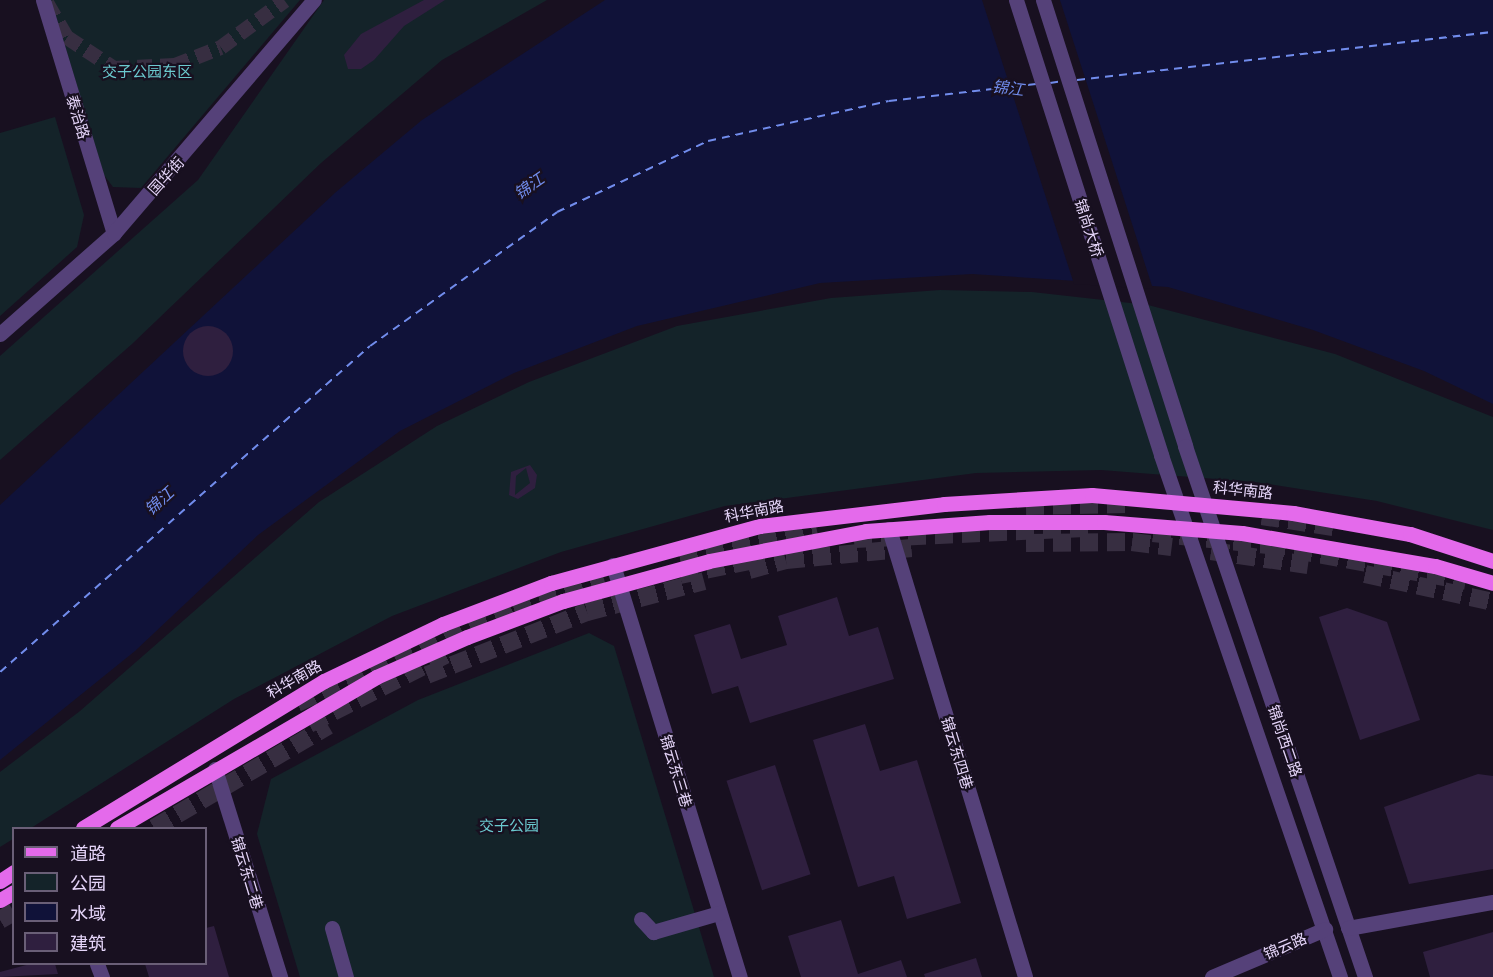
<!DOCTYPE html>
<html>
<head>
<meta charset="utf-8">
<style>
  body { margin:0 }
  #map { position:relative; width:1493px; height:977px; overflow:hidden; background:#181020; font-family:"Golos Text","Noto Sans SC",sans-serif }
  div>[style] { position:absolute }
  .green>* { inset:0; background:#142329 }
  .water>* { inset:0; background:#101239 }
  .pier>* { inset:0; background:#181020 }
  .ferry>* { height:1.5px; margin-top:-0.75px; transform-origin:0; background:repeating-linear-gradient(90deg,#718cec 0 8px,transparent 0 14px) }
  .building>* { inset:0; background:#2f1f3f; transform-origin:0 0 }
  .round { border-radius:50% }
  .major-tunnel>* { height:15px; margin-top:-7.5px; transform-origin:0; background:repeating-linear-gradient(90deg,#372e41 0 15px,transparent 0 23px) }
  .highway-tunnel>* { height:18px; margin-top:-9px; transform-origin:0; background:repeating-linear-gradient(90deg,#372e41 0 18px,transparent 0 27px) }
  .minor>* { height:15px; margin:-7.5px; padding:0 7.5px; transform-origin:7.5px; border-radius:7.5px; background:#554179 }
  .major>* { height:15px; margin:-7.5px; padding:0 7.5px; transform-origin:7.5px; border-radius:7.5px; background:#e46aeb }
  span { translate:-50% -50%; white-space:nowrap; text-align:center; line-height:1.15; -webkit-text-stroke:4.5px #181020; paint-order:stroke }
  .park-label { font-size:15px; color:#6bc9cf }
  .street-label { font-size:15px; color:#e5d5f9 }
  .water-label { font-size:16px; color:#718cec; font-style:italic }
  .legend { position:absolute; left:12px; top:827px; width:195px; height:138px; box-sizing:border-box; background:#181020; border:2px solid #6a5f77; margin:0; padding:8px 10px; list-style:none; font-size:18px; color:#e5d5f9 }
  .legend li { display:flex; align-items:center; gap:12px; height:30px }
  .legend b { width:30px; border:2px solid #6a5f77 }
</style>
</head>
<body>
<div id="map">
  <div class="green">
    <div style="clip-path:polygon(51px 0,300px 0,141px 188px,113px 187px,104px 175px)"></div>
    <div style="clip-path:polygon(324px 0,547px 0,442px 60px,321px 163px,132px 344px,0 460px,0 356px,198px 180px)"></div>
    <div style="clip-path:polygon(55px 117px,84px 215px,77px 247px,0 316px,0 133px)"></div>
    <div style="clip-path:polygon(940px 290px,1032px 292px,1148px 305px,1335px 354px,1493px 417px,1493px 530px,1377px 501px,1255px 482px,1101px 470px,976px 473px,725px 506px,561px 552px,392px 616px,234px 699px,31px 828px,14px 828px,13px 839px,0 847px,0 772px,80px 711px,319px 502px,437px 426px,529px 382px,677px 326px,831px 298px)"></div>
    <div style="clip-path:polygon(589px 633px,614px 646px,714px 977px,300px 977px,257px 834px,271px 779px,418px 700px)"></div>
  </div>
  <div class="water">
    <div style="clip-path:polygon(605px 0,1493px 0,1493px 404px,1424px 371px,1313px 330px,1168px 287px,972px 274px,820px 283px,637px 326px,514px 373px,400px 431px,258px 535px,135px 651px,0 760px,0 505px,336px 192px,422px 120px)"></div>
  </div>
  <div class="pier">
    <div style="clip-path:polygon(982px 0,1060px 0,1153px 289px,1074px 284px)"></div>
  </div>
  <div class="ferry">
    <div style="left:1077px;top:80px;width:419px;rotate:-6.6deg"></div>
    <div style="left:1050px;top:83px;width:13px;rotate:-9deg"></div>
    <div style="left:0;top:672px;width:493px;rotate:-41.4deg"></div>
    <div style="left:370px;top:346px;width:230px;rotate:-35.6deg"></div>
    <div style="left:557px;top:212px;width:167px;rotate:-25.2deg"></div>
    <div style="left:708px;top:141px;width:185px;rotate:-12.5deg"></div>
    <div style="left:889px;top:101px;width:148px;rotate:-6.6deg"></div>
  </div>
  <div class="building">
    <div style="clip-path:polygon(424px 0,445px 0,404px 26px,374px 60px,361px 69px,348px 69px,344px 55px,361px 34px)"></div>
    <div class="round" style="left:183px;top:326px;width:50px;height:50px"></div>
    <div style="clip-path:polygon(evenodd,530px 465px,537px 475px,535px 488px,518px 499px,509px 495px,511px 472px,530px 465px,526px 468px,530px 483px,515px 495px,516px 476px,526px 468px)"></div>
    <div style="clip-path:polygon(837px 597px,849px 636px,878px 627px,894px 679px,750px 723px,738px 686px,712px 694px,694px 635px,730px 624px,741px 659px,787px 645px,778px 616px)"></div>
    <div style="clip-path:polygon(1347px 608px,1387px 622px,1420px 720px,1360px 740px,1319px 617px)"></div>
    <div style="clip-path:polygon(865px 724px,880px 771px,917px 760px,961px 903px,907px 919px,894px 876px,858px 887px,813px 740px)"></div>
    <div style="left:775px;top:765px;width:115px;height:51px;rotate:72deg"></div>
    <div style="clip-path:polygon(1478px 774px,1493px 776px,1493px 869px,1409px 884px,1384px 807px)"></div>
    <div style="clip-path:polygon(841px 920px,858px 974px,901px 960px,907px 977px,801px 977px,788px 936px)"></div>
    <div style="clip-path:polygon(214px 926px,229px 977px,149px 977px,145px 964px,206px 964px,206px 928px)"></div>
    <div style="clip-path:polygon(1493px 932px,1493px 977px,1430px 977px,1423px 952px)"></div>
    <div style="clip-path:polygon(976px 958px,982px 977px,925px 977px,924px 974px)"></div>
    <div style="clip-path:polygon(30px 964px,55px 964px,58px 974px,0 977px,0 972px)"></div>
  </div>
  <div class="major-tunnel">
    <div style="left:47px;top:3px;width:39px;rotate:60deg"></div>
    <div style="left:67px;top:37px;width:56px;rotate:33.4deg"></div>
    <div style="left:114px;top:68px;width:61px;rotate:-2.8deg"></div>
    <div style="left:175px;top:65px;width:49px;rotate:-21.4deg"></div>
    <div style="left:221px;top:47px;width:79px;rotate:-36.3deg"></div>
  </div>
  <div class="highway-tunnel">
    <div style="left:1026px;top:506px;width:101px;rotate:-1.1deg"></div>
    <div style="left:1262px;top:516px;width:72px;rotate:8.8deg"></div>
    <div style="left:1153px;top:533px;width:116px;rotate:6deg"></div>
    <div style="left:1268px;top:545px;width:201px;rotate:10.3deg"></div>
    <div style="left:854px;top:539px;width:236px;rotate:-2.7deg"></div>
    <div style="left:1026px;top:543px;width:106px;rotate:-0.5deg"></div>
    <div style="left:1132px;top:542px;width:40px;rotate:7.1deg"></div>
    <div style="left:1211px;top:551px;width:98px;rotate:8.2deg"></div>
    <div style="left:679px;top:555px;width:140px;rotate:-12.4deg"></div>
    <div style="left:749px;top:570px;width:38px;rotate:-15deg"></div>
    <div style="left:786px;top:560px;width:126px;rotate:-5.5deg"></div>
    <div style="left:1365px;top:574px;width:131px;rotate:12.3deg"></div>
    <div style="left:680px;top:575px;width:81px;rotate:-11.4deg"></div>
    <div style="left:427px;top:675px;width:172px;rotate:-21.5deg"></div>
    <div style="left:587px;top:612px;width:121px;rotate:-14.8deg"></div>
    <div style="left:297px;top:703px;width:237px;rotate:-24.9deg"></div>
    <div style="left:512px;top:603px;width:95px;rotate:-16.5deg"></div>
    <div style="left:309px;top:724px;width:155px;rotate:-26.9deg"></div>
    <div style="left:154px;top:828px;width:202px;rotate:-30.4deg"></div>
    <div style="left:0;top:920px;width:16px;rotate:-30deg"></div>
  </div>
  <div class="minor">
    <div style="left:43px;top:0;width:244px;rotate:73.1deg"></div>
    <div style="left:1016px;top:0;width:478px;rotate:72.3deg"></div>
    <div style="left:1161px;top:455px;width:552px;rotate:71.07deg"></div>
    <div style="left:1043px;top:0;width:468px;rotate:72.3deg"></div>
    <div style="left:1185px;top:446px;width:561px;rotate:71.27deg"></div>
    <div style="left:0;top:334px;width:152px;rotate:-41.5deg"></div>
    <div style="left:114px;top:233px;width:307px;rotate:-49.4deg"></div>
    <div style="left:889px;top:529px;width:468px;rotate:73.1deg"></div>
    <div style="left:613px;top:565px;width:431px;rotate:72.9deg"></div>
    <div style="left:215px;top:769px;width:218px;rotate:72.6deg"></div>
    <div style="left:641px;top:919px;width:18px;rotate:47deg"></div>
    <div style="left:653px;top:932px;width:69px;rotate:-16.1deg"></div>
    <div style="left:332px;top:928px;width:51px;rotate:74.1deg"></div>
    <div style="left:1348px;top:928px;width:147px;rotate:-10.2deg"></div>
    <div style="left:97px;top:964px;width:14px;rotate:69deg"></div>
    <div style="left:1212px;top:977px;width:123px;rotate:-23deg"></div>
  </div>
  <div class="major">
    <div style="left:83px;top:828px;width:282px;rotate:-31.4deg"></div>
    <div style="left:324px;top:681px;width:132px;rotate:-25.6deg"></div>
    <div style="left:443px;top:624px;width:116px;rotate:-20.8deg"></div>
    <div style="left:551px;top:583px;width:217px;rotate:-15.3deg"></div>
    <div style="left:760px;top:526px;width:185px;rotate:-6.8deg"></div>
    <div style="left:944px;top:504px;width:148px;rotate:-3.5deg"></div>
    <div style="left:1092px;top:495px;width:202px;rotate:5.1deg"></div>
    <div style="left:1293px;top:513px;width:119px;rotate:10.2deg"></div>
    <div style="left:1410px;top:534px;width:87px;rotate:18deg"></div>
    <div style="left:117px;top:828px;width:300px;rotate:-30.2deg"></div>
    <div style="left:376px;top:677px;width:99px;rotate:-23.7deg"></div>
    <div style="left:467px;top:637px;width:103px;rotate:-20.6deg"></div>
    <div style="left:563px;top:601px;width:151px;rotate:-15.3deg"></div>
    <div style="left:709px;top:561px;width:160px;rotate:-10.8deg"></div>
    <div style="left:866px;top:531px;width:124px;rotate:-4.2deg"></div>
    <div style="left:990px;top:522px;width:114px"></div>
    <div style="left:1104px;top:522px;width:138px;rotate:4.6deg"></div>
    <div style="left:1242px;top:533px;width:196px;rotate:9.7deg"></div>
    <div style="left:1435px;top:566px;width:60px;rotate:16.3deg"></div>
    <div style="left:0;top:881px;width:17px;rotate:-33deg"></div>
    <div style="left:0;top:900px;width:16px;rotate:-30deg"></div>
  </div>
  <div class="park-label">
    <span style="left:147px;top:72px">交子公园东区</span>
    <span style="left:509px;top:826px">交子公园</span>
  </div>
  <div class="street-label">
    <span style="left:78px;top:117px;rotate:73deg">泰治路</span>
    <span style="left:166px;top:176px;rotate:-48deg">国华街</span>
    <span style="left:1089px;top:228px;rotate:72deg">锦尚大桥</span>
    <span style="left:1243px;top:490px;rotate:6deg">科华南路</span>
    <span style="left:754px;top:511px;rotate:-11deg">科华南路</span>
    <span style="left:294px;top:679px;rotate:-30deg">科华南路</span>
    <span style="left:1285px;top:741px;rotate:71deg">锦尚西二路</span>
    <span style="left:957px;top:753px;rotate:73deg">锦云东四巷</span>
    <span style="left:676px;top:771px;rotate:73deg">锦云东三巷</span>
    <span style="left:247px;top:873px;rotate:73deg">锦云东二巷</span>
    <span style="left:1285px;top:946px;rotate:-23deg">锦云路</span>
  </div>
  <div class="water-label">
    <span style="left:1008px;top:88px;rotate:7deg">锦江</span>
    <span style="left:529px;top:186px;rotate:-35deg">锦江</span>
    <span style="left:159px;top:501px;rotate:-42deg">锦江</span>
  </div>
  <ul class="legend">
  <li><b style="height:8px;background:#e46aeb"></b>道路</li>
  <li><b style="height:16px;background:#142329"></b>公园</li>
  <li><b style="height:16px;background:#101239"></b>水域</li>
  <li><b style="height:16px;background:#2f1f3f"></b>建筑</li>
  </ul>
</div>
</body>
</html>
